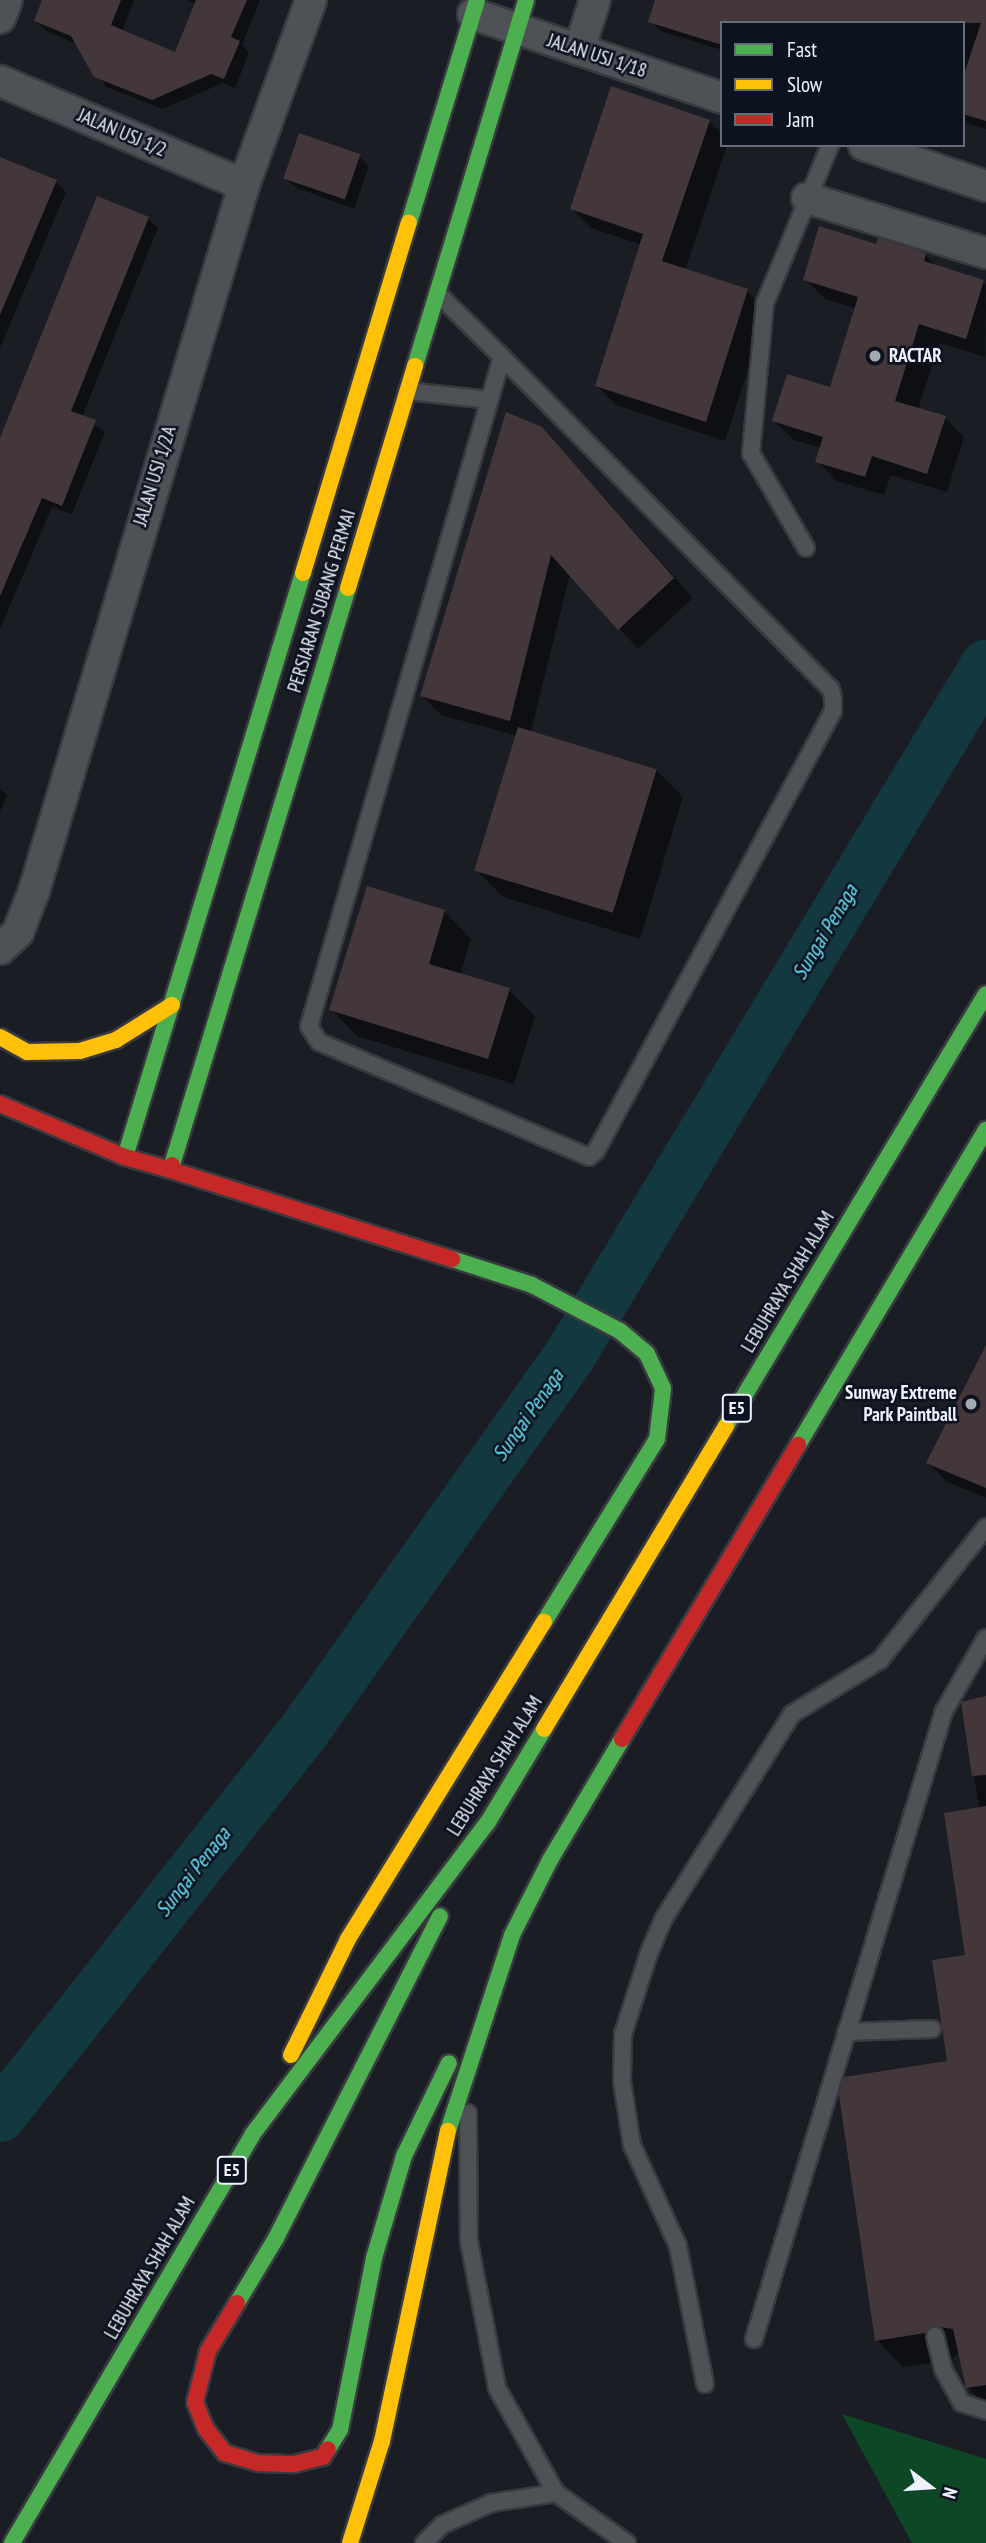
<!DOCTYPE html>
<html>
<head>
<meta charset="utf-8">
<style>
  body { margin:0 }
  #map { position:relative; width:986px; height:2543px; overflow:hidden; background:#1a1d24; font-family:"PT Sans Narrow",sans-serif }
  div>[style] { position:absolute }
  .forest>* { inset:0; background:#0e4726 }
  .shadow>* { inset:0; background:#0007 }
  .river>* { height:52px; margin:-26px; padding:0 26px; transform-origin:26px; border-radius:26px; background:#14383f }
  .building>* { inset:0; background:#44373c; transform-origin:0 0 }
  .roads { filter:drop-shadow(2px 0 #383a40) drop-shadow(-2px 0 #383a40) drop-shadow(0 2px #383a40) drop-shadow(0 -2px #383a40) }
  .lane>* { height:16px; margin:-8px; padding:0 8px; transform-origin:8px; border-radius:8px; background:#4e5257 }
  .street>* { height:30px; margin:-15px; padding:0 15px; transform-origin:15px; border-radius:15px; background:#4e5257 }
  .fast>* { height:16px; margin:-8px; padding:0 8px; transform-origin:8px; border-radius:8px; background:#4caf50 }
  .slow>* { height:16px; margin:-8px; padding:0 8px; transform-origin:8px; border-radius:8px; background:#ffc107 }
  .jam>* { height:16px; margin:-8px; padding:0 8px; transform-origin:8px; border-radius:8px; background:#c62828 }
  .dots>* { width:19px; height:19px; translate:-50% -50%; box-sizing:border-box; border:4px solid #0c121f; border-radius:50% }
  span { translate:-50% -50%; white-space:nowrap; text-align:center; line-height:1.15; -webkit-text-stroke:5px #0c121f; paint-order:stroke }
  .shield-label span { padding:2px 5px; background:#0c121f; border:2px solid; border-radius:5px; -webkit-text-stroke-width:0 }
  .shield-label { font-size:18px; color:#eef3fd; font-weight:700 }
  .street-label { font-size:19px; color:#eef3fd }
  .poi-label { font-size:19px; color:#eef3fd; font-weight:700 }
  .left { translate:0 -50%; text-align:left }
  .right { translate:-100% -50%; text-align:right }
  .water-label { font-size:21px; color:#63e4f7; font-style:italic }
  .legend { position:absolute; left:720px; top:21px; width:245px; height:126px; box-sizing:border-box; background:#0c121f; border:2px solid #666c78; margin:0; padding:9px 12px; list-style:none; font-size:21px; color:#eef3fd }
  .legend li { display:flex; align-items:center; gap:14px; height:35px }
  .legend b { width:35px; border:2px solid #666c78 }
  .north { position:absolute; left:895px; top:2452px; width:70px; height:70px; -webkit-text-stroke:5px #0c121f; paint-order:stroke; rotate:107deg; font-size:19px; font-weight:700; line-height:28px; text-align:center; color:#eef3fd }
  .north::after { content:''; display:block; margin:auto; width:24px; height:32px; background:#eef3fd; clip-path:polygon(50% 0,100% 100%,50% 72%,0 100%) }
</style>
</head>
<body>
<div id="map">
  <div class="forest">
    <div style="clip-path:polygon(842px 2414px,986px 2459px,986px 2543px,912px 2543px)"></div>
  </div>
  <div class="shadow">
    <div style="clip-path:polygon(44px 0,134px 0,122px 32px,176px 54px,197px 4px,187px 0,260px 0,242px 45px,249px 53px,235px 88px,223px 83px,163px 109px,106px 87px,77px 44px,46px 31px,36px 21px)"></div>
    <div style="clip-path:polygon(657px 0,986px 0,986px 129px,963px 122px,963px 23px,722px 23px,722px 50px,661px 31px,650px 21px)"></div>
    <div style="clip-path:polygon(709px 121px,722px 134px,722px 145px,727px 145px,685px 270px,747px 291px,767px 310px,725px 441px,616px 405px,597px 386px,642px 245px,591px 228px,572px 209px)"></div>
    <div style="clip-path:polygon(359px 156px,369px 166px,354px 209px,295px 187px,285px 177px)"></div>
    <div style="clip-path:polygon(0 165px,56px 182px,66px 192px,0 348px)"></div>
    <div style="clip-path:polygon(148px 218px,158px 228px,82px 417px,105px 432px,72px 514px,52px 507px,0 629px,0 442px)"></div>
    <div style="clip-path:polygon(877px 246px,925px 254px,938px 268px,986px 284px,985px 357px,939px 343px,918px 410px,945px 418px,964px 437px,947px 492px,891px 475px,884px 495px,837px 481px,817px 461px,821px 448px,794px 440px,774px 421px,831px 389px,857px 309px,825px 299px,805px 279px)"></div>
    <div style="clip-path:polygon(561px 449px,693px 598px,638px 649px,570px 574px,531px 732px,656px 770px,683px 797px,640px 939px,503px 897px,477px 871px,517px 736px,441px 715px,421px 695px)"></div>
    <div style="clip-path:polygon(0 789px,7px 795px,0 812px)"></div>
    <div style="clip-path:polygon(369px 888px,445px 912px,471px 939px,460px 975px,509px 990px,535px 1016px,514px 1084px,357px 1036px,331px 1009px)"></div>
    <div style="clip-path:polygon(986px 1348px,986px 1498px,947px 1482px,928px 1463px)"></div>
    <div style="clip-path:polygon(986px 1699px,986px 2406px,967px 2387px,960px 2352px,952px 2360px,903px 2367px,877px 2340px,949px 2063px,966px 1956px,979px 1809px,963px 1704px)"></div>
  </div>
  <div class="river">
    <div style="left:0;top:2116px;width:482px;rotate:-51.7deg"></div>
    <div style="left:299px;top:1738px;width:463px;rotate:-54.7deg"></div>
    <div style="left:567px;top:1360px;width:811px;rotate:-58.88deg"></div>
  </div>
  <div class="building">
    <div style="clip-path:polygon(42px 0,121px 0,111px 25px,175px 52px,196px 0,247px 0,231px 37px,240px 41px,224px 79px,211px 74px,152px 100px,94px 77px,71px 36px,34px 21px)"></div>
    <div style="clip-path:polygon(655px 0,986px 0,986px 121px,963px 114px,963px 77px,981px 23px,722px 23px,722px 45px,648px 22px)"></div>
    <div style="clip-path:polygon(611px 86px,710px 120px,662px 261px,748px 289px,706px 422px,595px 386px,643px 234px,570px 209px)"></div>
    <div style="left:299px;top:133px;width:65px;height:48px;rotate:19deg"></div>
    <div style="clip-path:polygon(0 157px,57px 180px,0 315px)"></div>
    <div style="clip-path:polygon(97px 196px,149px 217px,71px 411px,96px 420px,62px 506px,42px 498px,0 596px,0 438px)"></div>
    <div style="clip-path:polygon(819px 226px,876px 244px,878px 238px,926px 253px,924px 261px,984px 280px,966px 339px,919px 324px,895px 401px,946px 416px,927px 474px,872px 456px,865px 477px,815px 462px,823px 437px,772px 421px,787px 374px,830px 387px,858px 297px,803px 280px)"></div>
    <div style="clip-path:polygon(506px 412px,542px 427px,674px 578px,618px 630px,551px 555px,510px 721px,420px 696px)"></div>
    <div style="left:518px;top:727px;width:145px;height:150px;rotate:17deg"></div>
    <div style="clip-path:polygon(367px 886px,445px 910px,429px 964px,510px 988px,488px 1059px,329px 1010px)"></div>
    <div style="clip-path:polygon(986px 1345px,986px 1488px,926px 1463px)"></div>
    <div style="clip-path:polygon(986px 1696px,986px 1775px,972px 1776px,961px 1702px)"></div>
    <div style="clip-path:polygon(986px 1806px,986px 2385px,966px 2388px,953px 2329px,933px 2326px,925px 2333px,875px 2341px,839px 2095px,844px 2077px,947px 2061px,932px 1960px,965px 1955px,944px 1813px)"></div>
  </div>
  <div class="roads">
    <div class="lane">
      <div style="left:439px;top:295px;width:88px;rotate:44.5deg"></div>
      <div style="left:502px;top:357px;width:467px;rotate:45.3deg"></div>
      <div style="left:831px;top:689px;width:10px;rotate:79deg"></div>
      <div style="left:833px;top:699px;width:12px;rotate:90deg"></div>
      <div style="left:833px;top:711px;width:500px;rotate:118.3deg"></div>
      <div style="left:596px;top:1151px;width:9px;rotate:139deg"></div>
      <div style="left:589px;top:1157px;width:293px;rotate:-156.9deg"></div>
      <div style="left:319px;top:1042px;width:19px;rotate:-122deg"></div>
      <div style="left:309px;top:1026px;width:696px;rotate:-73.91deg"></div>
      <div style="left:407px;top:391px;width:83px;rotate:6.2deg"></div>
      <div style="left:806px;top:548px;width:110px;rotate:-120.1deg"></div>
      <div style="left:751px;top:453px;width:151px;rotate:-84.7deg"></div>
      <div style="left:765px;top:303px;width:171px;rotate:-67.6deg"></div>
      <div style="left:846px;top:2032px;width:86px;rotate:-2deg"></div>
      <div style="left:468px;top:2113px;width:129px;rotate:89.6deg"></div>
      <div style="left:469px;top:2242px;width:149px;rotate:79.1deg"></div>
      <div style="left:497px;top:2388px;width:120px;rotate:60.7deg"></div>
      <div style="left:556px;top:2493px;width:87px;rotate:35.2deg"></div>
      <div style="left:935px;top:2336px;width:34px;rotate:76deg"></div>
      <div style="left:943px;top:2369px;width:39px;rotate:61deg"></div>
      <div style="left:962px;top:2403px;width:25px;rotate:18deg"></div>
      <div style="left:754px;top:2339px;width:656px;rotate:-73.17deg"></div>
      <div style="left:944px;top:1711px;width:84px;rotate:-60.1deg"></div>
      <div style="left:705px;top:2384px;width:141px;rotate:-101.1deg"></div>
      <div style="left:678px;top:2246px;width:111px;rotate:-114.5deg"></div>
      <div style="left:632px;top:2145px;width:64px;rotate:-99deg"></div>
      <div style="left:622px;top:2082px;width:48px;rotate:-88.8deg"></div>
      <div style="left:623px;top:2034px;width:85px;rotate:-72.2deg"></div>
      <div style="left:649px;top:1953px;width:38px;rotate:-67deg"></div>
      <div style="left:664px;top:1918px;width:241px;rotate:-57.9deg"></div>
      <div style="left:792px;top:1714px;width:103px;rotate:-31.5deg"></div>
      <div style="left:880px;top:1660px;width:170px;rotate:-51.4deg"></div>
      <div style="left:424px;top:2543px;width:25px;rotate:-45deg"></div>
      <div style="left:442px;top:2525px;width:54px;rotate:-24.2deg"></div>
      <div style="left:491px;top:2503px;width:66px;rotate:-8.7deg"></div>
    </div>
    <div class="street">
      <div style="left:473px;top:14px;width:263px;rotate:18.6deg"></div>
      <div style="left:0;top:18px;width:19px;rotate:-69deg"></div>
      <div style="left:579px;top:50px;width:52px;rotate:-72.3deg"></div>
      <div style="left:0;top:81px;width:265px;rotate:23.1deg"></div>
      <div style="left:864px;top:145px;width:129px;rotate:18.6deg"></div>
      <div style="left:807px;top:198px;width:187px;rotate:17.1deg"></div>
      <div style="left:0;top:949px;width:25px;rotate:-43deg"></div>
      <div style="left:18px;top:932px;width:44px;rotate:-68.7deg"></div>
      <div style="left:34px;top:891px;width:737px;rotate:-73.43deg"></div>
      <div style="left:244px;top:185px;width:197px;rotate:-70.1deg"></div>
    </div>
    <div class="fast">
      <div style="left:409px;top:223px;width:233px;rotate:-73deg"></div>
      <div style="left:415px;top:366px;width:382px;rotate:-73.1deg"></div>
      <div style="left:125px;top:1157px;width:611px;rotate:-73.05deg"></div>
      <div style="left:172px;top:1165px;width:603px;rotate:-73.04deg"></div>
      <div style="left:452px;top:1259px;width:84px;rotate:18deg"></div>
      <div style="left:532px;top:1285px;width:99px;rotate:27.6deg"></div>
      <div style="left:620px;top:1331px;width:35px;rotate:40deg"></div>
      <div style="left:647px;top:1354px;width:38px;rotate:65deg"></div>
      <div style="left:663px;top:1389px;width:50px;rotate:96.8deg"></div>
      <div style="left:657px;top:1439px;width:215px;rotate:121.7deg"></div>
      <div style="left:726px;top:1426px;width:504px;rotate:-58.96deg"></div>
      <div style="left:798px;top:1445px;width:367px;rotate:-59.2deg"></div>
      <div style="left:448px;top:2131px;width:206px;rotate:-71.9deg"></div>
      <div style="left:512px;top:1935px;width:84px;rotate:-63.1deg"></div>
      <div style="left:550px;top:1860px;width:141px;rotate:-59.2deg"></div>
      <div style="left:237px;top:2303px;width:76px;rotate:-59deg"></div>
      <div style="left:276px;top:2238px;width:361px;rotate:-63deg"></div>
      <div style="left:328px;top:2449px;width:22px;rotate:-58deg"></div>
      <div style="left:340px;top:2430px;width:175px;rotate:-78.8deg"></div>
      <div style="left:374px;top:2258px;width:106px;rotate:-73.6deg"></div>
      <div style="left:404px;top:2156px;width:103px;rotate:-64.2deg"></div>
      <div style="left:12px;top:2543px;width:473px;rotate:-59.5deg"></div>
      <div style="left:252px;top:2135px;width:392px;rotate:-53deg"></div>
      <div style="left:488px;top:1822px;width:109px;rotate:-58.9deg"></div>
    </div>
    <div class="slow">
      <div style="left:303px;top:573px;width:366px;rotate:-73.2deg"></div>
      <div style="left:348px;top:588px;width:232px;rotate:-73.2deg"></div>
      <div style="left:0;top:1037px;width:31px;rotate:29deg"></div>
      <div style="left:27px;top:1052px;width:53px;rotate:-1.1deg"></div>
      <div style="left:80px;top:1051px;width:38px;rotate:-17deg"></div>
      <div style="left:116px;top:1040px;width:66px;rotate:-32deg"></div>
      <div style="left:544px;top:1729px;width:353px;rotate:-59deg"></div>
      <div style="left:291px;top:2055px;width:129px;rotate:-63.8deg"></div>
      <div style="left:348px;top:1939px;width:373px;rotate:-58.3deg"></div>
      <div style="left:350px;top:2543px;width:107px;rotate:-72.6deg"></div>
      <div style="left:382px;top:2441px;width:317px;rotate:-78deg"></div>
    </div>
    <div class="jam">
      <div style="left:0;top:1104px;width:136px;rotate:23deg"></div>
      <div style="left:125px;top:1157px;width:48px;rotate:15.8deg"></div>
      <div style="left:171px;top:1170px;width:5px;rotate:-79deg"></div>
      <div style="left:171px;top:1170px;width:295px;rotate:17.6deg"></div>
      <div style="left:622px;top:1739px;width:343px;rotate:-59.1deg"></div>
      <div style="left:237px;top:2303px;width:56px;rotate:121.1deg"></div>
      <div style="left:208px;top:2351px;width:53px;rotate:104.3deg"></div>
      <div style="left:195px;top:2402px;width:29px;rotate:68deg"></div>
      <div style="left:206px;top:2429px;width:31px;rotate:52deg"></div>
      <div style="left:225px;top:2453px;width:34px;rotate:17deg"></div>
      <div style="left:258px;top:2463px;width:36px;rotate:2deg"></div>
      <div style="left:294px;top:2464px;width:30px;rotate:-14deg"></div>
      <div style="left:323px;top:2457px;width:9px;rotate:-58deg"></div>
    </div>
  </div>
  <div class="dots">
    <div style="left:875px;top:356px;background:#a4a8b1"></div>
    <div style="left:971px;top:1404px;background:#a4a8b1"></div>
  </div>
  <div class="shield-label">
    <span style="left:737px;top:1408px">E5</span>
    <span style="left:232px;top:2170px">E5</span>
  </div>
  <div class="street-label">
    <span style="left:597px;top:56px;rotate:18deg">JALAN USJ 1/18</span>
    <span style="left:122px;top:133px;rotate:23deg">JALAN USJ 1/2</span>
    <span style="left:155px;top:476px;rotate:-73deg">JALAN USJ 1/2A</span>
    <span style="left:322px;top:601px;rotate:-73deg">PERSIARAN SUBANG PERMAI</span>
    <span style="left:788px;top:1282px;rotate:-59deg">LEBUHRAYA SHAH ALAM</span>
    <span style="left:495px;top:1766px;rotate:-58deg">LEBUHRAYA SHAH ALAM</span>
    <span style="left:150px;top:2268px;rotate:-60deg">LEBUHRAYA SHAH ALAM</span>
  </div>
  <div class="poi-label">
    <span class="left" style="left:889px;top:356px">RACTAR</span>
    <span class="right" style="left:957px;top:1404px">Sunway Extreme<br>Park Paintball</span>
  </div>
  <div class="water-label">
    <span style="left:825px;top:932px;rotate:-59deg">Sungai Penaga</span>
    <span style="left:528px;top:1415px;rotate:-55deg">Sungai Penaga</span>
    <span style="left:193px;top:1872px;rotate:-52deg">Sungai Penaga</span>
  </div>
  <ul class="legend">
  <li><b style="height:9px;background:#4caf50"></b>Fast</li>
  <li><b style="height:9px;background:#ffc107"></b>Slow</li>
  <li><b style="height:9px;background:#c62828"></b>Jam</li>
  </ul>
  <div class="north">N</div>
</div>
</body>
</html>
